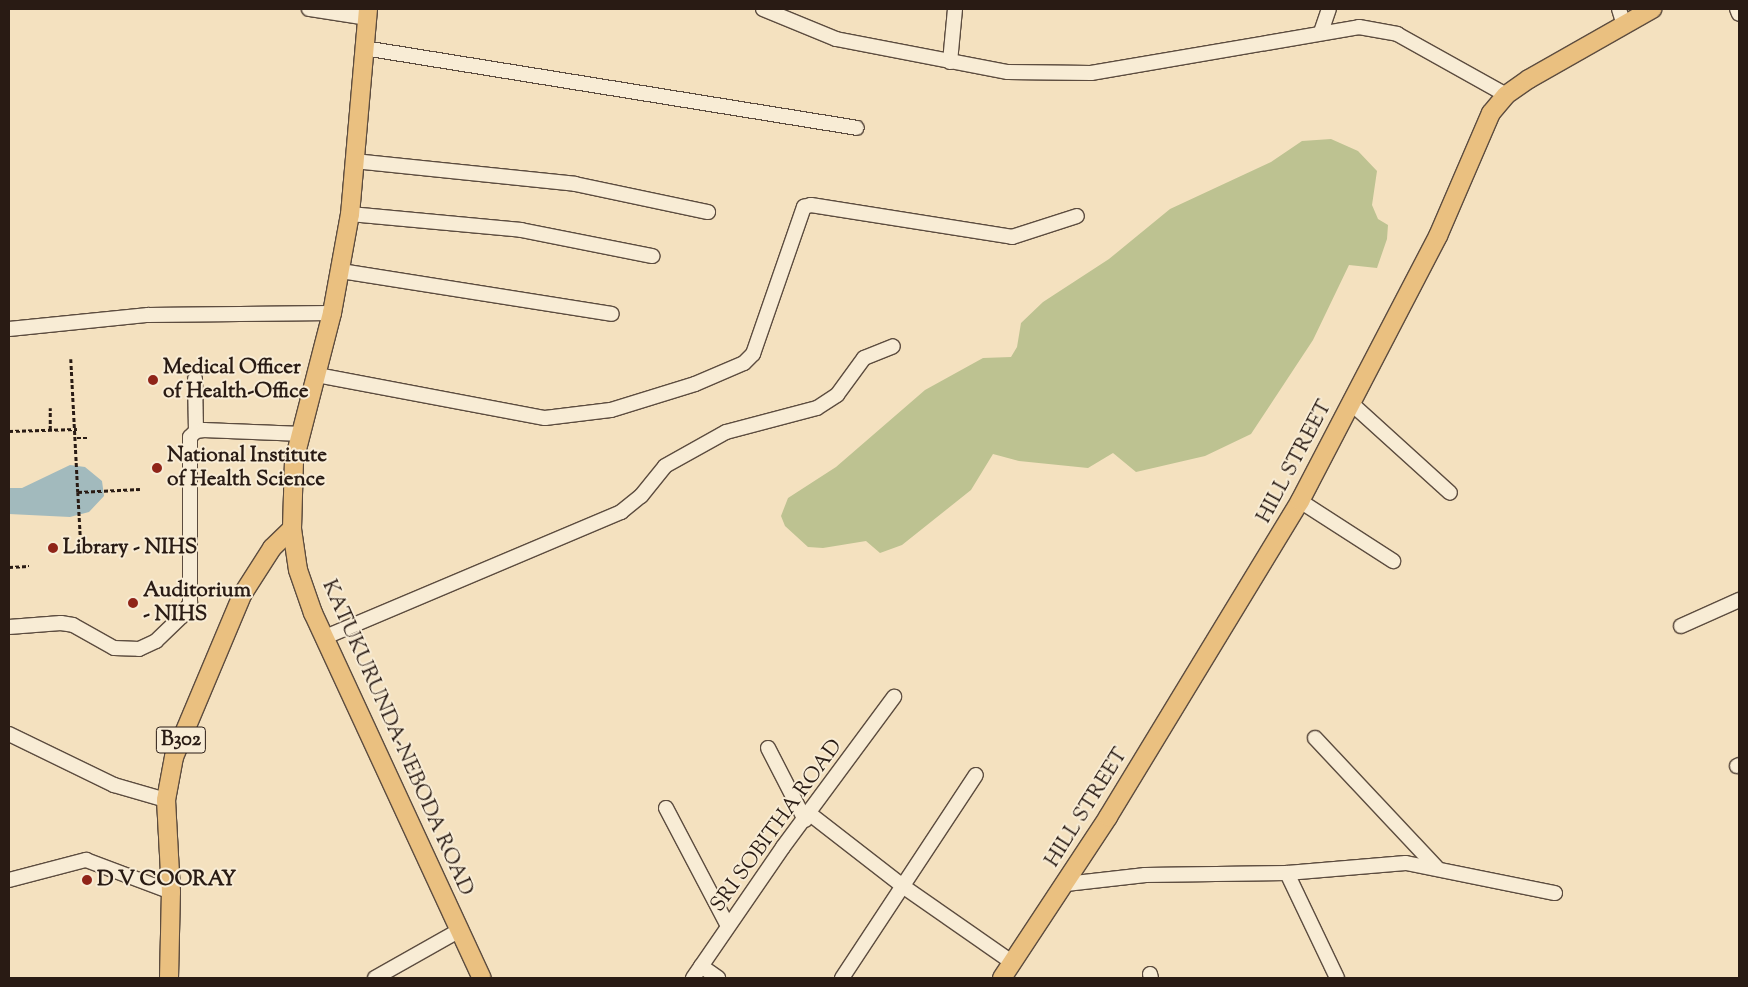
<!DOCTYPE html>
<html>
<head>
<meta charset="utf-8">
<style>
  body { margin:0 }
  #map { position:relative; width:1748px; height:987px; overflow:hidden; background:#f4e1bf; font-family:"Sorts Mill Goudy",serif }
  div>[style] { position:absolute }
  .green>* { inset:0; background:#bdc291 }
  .water>* { inset:0; background:#a2babd }
  .path>* { height:2.5px; margin-top:-1.25px; transform-origin:0; background:repeating-linear-gradient(90deg,#291b14 0 4px,transparent 0 6.5px) }
  .roads { filter:drop-shadow(1px 0 #5c4c3f) drop-shadow(-1px 0 #5c4c3f) drop-shadow(0 1px #5c4c3f) drop-shadow(0 -1px #5c4c3f) }
  .minor>* { height:14px; margin:-7px; padding:0 7px; transform-origin:7px; border-radius:7px; background:#f8ecd5 }
  .major>* { height:18px; margin:-9px; padding:0 9px; transform-origin:9px; border-radius:9px; background:#eac080 }
  .dots>* { width:14px; height:14px; translate:-50% -50%; box-sizing:border-box; border:2px solid #f8ecd5; border-radius:50% }
  span { translate:-50% -50%; white-space:nowrap; text-align:center; line-height:1.15; -webkit-text-stroke:4px #f8ecd5; paint-order:stroke }
  .shield-label span { padding:1px 4px; background:#f8ecd5; border:1px solid; border-radius:4px; -webkit-text-stroke-width:0 }
  .shield-label { font-size:20px; color:#291b14; font-weight:700 }
  .poi-label { font-size:21px; color:#291b14; font-weight:700 }
  .left { translate:0 -50%; text-align:left }
  .street-label { font-size:21px; color:#291b14 }
  .frame { position:absolute; inset:0; border:10px solid #291b14; pointer-events:none }
</style>
</head>
<body>
<div id="map">
  <div class="green">
    <div style="clip-path:polygon(1331px 139px,1358px 151px,1377px 171px,1372px 205px,1378px 219px,1388px 225px,1387px 239px,1377px 268px,1349px 265px,1313px 340px,1251px 434px,1205px 456px,1136px 472px,1113px 453px,1088px 468px,1019px 461px,993px 454px,971px 490px,902px 545px,880px 553px,866px 541px,823px 548px,808px 547px,785px 526px,781px 516px,788px 498px,836px 467px,925px 390px,983px 358px,1011px 357px,1017px 347px,1021px 323px,1043px 302px,1109px 259px,1170px 209px,1271px 162px,1302px 141px)"></div>
  </div>
  <div class="water">
    <div style="clip-path:polygon(70px 465px,85px 467px,102px 481px,104px 496px,89px 512px,70px 517px,9px 514px,9px 488px,22px 488px)"></div>
  </div>
  <div class="path">
    <div style="left:71px;top:359px;width:133px;rotate:87deg"></div>
    <div style="left:78px;top:492px;width:62px;rotate:-2.8deg"></div>
    <div style="left:50px;top:430px;width:22px;rotate:-90deg"></div>
    <div style="left:9px;top:431px;width:68px;rotate:-1.7deg"></div>
    <div style="left:77px;top:438px;width:10px"></div>
    <div style="left:78px;top:492px;width:53px;rotate:86.8deg"></div>
    <div style="left:81px;top:545px;width:12px"></div>
    <div style="left:9px;top:567px;width:20px;rotate:-3deg"></div>
  </div>
  <div class="roads">
    <div class="minor">
      <div style="left:309px;top:9px;width:59px;rotate:8.8deg"></div>
      <div style="left:763px;top:9px;width:79px;rotate:22.3deg"></div>
      <div style="left:836px;top:39px;width:175px;rotate:10.9deg"></div>
      <div style="left:1008px;top:72px;width:83px;rotate:0.7deg"></div>
      <div style="left:1091px;top:73px;width:272px;rotate:-9.7deg"></div>
      <div style="left:1359px;top:27px;width:39px;rotate:10deg"></div>
      <div style="left:1397px;top:34px;width:125px;rotate:29.2deg"></div>
      <div style="left:1619px;top:9px;width:17px;rotate:73deg"></div>
      <div style="left:1737px;top:9px;width:5px;rotate:68deg"></div>
      <div style="left:1321px;top:32px;width:24px;rotate:-71deg"></div>
      <div style="left:364px;top:48px;width:499px;rotate:9.2deg"></div>
      <div style="left:950px;top:62px;width:53px;rotate:-84.6deg"></div>
      <div style="left:354px;top:161px;width:222px;rotate:5.9deg"></div>
      <div style="left:575px;top:184px;width:136px;rotate:11.9deg"></div>
      <div style="left:350px;top:214px;width:172px;rotate:5.3deg"></div>
      <div style="left:521px;top:230px;width:134px;rotate:11.2deg"></div>
      <div style="left:341px;top:271px;width:274px;rotate:9deg"></div>
      <div style="left:9px;top:329px;width:140px;rotate:-5.8deg"></div>
      <div style="left:148px;top:315px;width:184px;rotate:-0.6deg"></div>
      <div style="left:317px;top:375px;width:232px;rotate:10.7deg"></div>
      <div style="left:545px;top:418px;width:66px;rotate:-6.9deg"></div>
      <div style="left:611px;top:410px;width:88px;rotate:-17.2deg"></div>
      <div style="left:695px;top:384px;width:53px;rotate:-23.2deg"></div>
      <div style="left:744px;top:363px;width:13px;rotate:-45deg"></div>
      <div style="left:753px;top:354px;width:156px;rotate:-70.9deg"></div>
      <div style="left:804px;top:207px;width:7px;rotate:-16deg"></div>
      <div style="left:811px;top:205px;width:204px;rotate:9deg"></div>
      <div style="left:1012px;top:237px;width:68px;rotate:-17.9deg"></div>
      <div style="left:195px;top:379px;width:52px;rotate:88.9deg"></div>
      <div style="left:1352px;top:404px;width:132px;rotate:42.2deg"></div>
      <div style="left:1300px;top:501px;width:111px;rotate:32.8deg"></div>
      <div style="left:1681px;top:626px;width:64px;rotate:-24.1deg"></div>
      <div style="left:9px;top:627px;width:52px;rotate:-4.4deg"></div>
      <div style="left:61px;top:623px;width:12px;rotate:9deg"></div>
      <div style="left:73px;top:625px;width:47px;rotate:29.3deg"></div>
      <div style="left:114px;top:648px;width:25px;rotate:2deg"></div>
      <div style="left:139px;top:649px;width:19px;rotate:-25deg"></div>
      <div style="left:156px;top:641px;width:35px;rotate:-44deg"></div>
      <div style="left:181px;top:617px;width:17px;rotate:-57deg"></div>
      <div style="left:190px;top:603px;width:166px;rotate:-90deg"></div>
      <div style="left:190px;top:437px;width:8px;rotate:-45deg"></div>
      <div style="left:196px;top:431px;width:8px;rotate:-7deg"></div>
      <div style="left:204px;top:430px;width:98px;rotate:2.3deg"></div>
      <div style="left:323px;top:638px;width:324px;rotate:-22.9deg"></div>
      <div style="left:621px;top:512px;width:26px;rotate:-39deg"></div>
      <div style="left:641px;top:496px;width:38px;rotate:-51deg"></div>
      <div style="left:665px;top:466px;width:70px;rotate:-29.1deg"></div>
      <div style="left:726px;top:432px;width:94px;rotate:-14.8deg"></div>
      <div style="left:817px;top:408px;width:24px;rotate:-33deg"></div>
      <div style="left:837px;top:395px;width:46px;rotate:-53.9deg"></div>
      <div style="left:864px;top:358px;width:31px;rotate:-22deg"></div>
      <div style="left:9px;top:734px;width:117px;rotate:25.9deg"></div>
      <div style="left:114px;top:785px;width:54px;rotate:16.1deg"></div>
      <div style="left:1315px;top:738px;width:177px;rotate:46.8deg"></div>
      <div style="left:768px;top:748px;width:81px;rotate:62.8deg"></div>
      <div style="left:1737px;top:766px;width:2px;rotate:-27deg"></div>
      <div style="left:666px;top:808px;width:133px;rotate:62.3deg"></div>
      <div style="left:810px;top:814px;width:119px;rotate:37.8deg"></div>
      <div style="left:904px;top:887px;width:133px;rotate:34.9deg"></div>
      <div style="left:1287px;top:873px;width:116px;rotate:64.5deg"></div>
      <div style="left:9px;top:880px;width:80px;rotate:-14.6deg"></div>
      <div style="left:86px;top:860px;width:91px;rotate:20.6deg"></div>
      <div style="left:1066px;top:884px;width:80px;rotate:-6.5deg"></div>
      <div style="left:1145px;top:875px;width:142px;rotate:-0.8deg"></div>
      <div style="left:1287px;top:873px;width:119px;rotate:-4.8deg"></div>
      <div style="left:1406px;top:863px;width:152px;rotate:11.4deg"></div>
      <div style="left:701px;top:966px;width:21px;rotate:35deg"></div>
      <div style="left:1150px;top:974px;width:4px;rotate:76deg"></div>
      <div style="left:375px;top:978px;width:98px;rotate:-29.5deg"></div>
      <div style="left:693px;top:978px;width:159px;rotate:-55.5deg"></div>
      <div style="left:783px;top:847px;width:187px;rotate:-53.5deg"></div>
      <div style="left:842px;top:978px;width:243px;rotate:-56.6deg"></div>
    </div>
    <div class="major">
      <div style="left:368px;top:9px;width:206px;rotate:95deg"></div>
      <div style="left:350px;top:214px;width:101px;rotate:100.3deg"></div>
      <div style="left:332px;top:313px;width:153px;rotate:104.4deg"></div>
      <div style="left:294px;top:461px;width:68px;rotate:91.7deg"></div>
      <div style="left:292px;top:529px;width:41px;rotate:81.7deg"></div>
      <div style="left:298px;top:570px;width:46px;rotate:70.8deg"></div>
      <div style="left:313px;top:613px;width:402px;rotate:65.2deg"></div>
      <div style="left:169px;top:978px;width:86px;rotate:-88.7deg"></div>
      <div style="left:171px;top:892px;width:92px;rotate:-93.1deg"></div>
      <div style="left:166px;top:800px;width:44px;rotate:-79.5deg"></div>
      <div style="left:174px;top:757px;width:176px;rotate:-67.2deg"></div>
      <div style="left:242px;top:595px;width:56px;rotate:-57.4deg"></div>
      <div style="left:272px;top:548px;width:28px;rotate:-44deg"></div>
      <div style="left:1002px;top:978px;width:193px;rotate:-56.6deg"></div>
      <div style="left:1108px;top:817px;width:370px;rotate:-58.7deg"></div>
      <div style="left:1300px;top:501px;width:299px;rotate:-62.5deg"></div>
      <div style="left:1438px;top:236px;width:134px;rotate:-66.7deg"></div>
      <div style="left:1491px;top:113px;width:23px;rotate:-50deg"></div>
      <div style="left:1506px;top:95px;width:28px;rotate:-35deg"></div>
      <div style="left:1529px;top:79px;width:142px;rotate:-29.6deg"></div>
    </div>
  </div>
  <div class="dots">
    <div style="left:153px;top:380px;background:#8f2418"></div>
    <div style="left:157px;top:468px;background:#8f2418"></div>
    <div style="left:53px;top:548px;background:#8f2418"></div>
    <div style="left:133px;top:603px;background:#8f2418"></div>
    <div style="left:87px;top:880px;background:#8f2418"></div>
  </div>
  <div class="shield-label">
    <span style="left:181px;top:740px">B302</span>
  </div>
  <div class="poi-label">
    <span class="left" style="left:163px;top:380px">Medical Officer<br>of Health-Office</span>
    <span class="left" style="left:167px;top:468px">National Institute<br>of Health Science</span>
    <span class="left" style="left:63px;top:548px">Library - NIHS</span>
    <span class="left" style="left:143px;top:603px">Auditorium<br>- NIHS</span>
    <span class="left" style="left:97px;top:880px">D V COORAY</span>
  </div>
  <div class="street-label">
    <span style="left:1295px;top:462px;rotate:-62deg">HILL STREET</span>
    <span style="left:397px;top:738px;rotate:66deg">KATUKURUNDA-NEBODA ROAD</span>
    <span style="left:1087px;top:808px;rotate:-58deg">HILL STREET</span>
    <span style="left:777px;top:826px;rotate:-54deg">SRI SOBITHA ROAD</span>
  </div>
  <div class="frame"></div>
</div>
</body>
</html>
